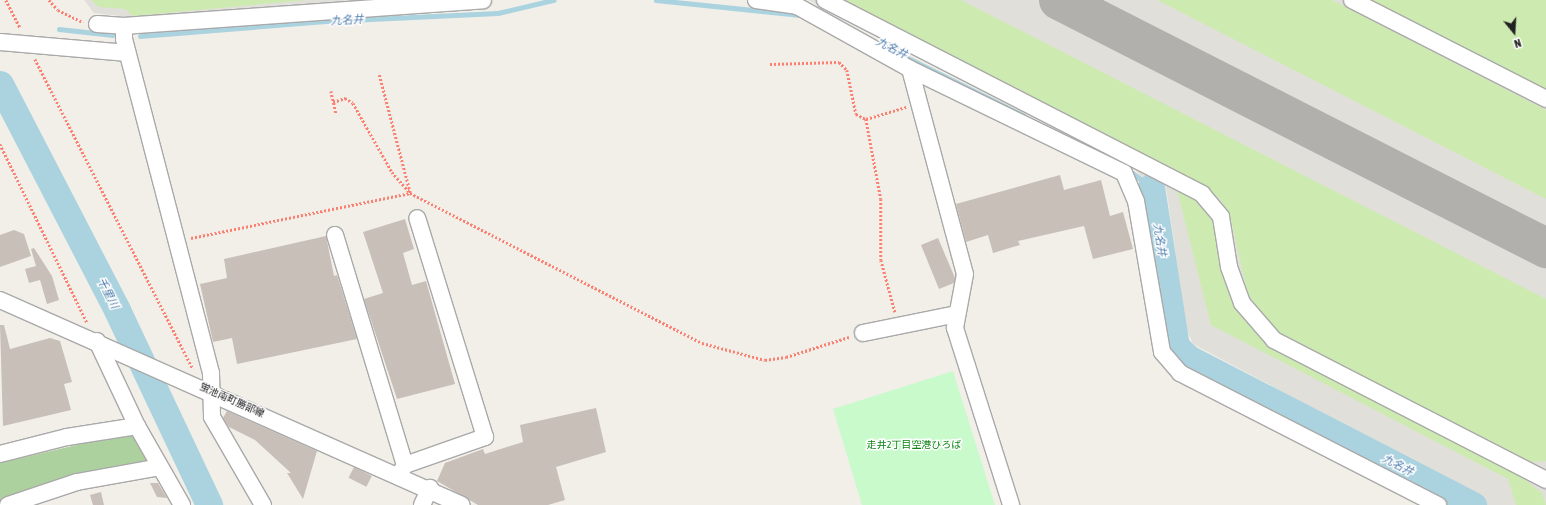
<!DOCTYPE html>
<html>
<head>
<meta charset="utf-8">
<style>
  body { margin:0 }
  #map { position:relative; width:1546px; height:505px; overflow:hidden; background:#f2efe9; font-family:"Asap Condensed","Noto Sans JP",sans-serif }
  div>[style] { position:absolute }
  .airport>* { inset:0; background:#e1dfda }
  .grass>* { inset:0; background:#cdebb0 }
  .forest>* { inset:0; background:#add19e }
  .park>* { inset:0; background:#c8facc }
  .stream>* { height:4.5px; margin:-2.25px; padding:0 2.25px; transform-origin:2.25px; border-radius:2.25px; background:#aad3df }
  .river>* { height:27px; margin:-13.5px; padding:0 13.5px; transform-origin:13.5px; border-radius:13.5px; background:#aad3df }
  .taxiway>* { height:40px; margin:-20px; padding:0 20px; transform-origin:20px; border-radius:20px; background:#b1b0ac }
  .building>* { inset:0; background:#c7bfb8; transform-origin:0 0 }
  .path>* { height:2.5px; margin-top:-1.25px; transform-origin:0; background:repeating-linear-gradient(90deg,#fa8072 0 2px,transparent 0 4px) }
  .roads { filter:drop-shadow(1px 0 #a9a9a9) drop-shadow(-1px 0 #a9a9a9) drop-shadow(0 1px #a9a9a9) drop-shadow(0 -1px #a9a9a9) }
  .minor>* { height:16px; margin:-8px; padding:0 8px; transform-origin:8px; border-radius:8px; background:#fff }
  span { translate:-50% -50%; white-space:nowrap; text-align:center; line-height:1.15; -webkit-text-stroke:3px #fff; paint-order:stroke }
  .street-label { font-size:10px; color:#222 }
  .park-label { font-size:10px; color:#0c8416 }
  .water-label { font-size:11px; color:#4a7aab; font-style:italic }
  .north { position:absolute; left:1494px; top:12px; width:40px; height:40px; -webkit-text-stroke:3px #fff; paint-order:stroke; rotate:162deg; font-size:11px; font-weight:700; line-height:16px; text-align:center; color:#222 }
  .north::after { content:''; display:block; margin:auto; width:14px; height:18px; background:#222; clip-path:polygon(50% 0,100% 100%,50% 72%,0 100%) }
</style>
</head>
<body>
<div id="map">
  <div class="airport">
    <div style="clip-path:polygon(84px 0,363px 0,138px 18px,94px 13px)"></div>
    <div style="clip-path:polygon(808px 0,1546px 0,1546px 505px,1483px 505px,1456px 484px,1193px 344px,1187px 330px,1165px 181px,1157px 179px,1143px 185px,1135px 166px)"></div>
  </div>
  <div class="grass">
    <div style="clip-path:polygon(91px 0,307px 0,133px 16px,125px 9px,99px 7px)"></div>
    <div style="clip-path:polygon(839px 0,961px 0,1546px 299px,1546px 461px,1532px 462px,1367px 380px,1322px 354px,1287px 341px,1259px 311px,1247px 291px,1230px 216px,1220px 199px,1201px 184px)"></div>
    <div style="clip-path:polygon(1157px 0,1332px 0,1546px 110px,1546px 199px)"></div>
    <div style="clip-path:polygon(1365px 0,1546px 0,1546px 94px)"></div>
    <div style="clip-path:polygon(1176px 186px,1210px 213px,1236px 304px,1259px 337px,1279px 352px,1513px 471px,1542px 493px,1546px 505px,1516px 505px,1508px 479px,1211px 325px)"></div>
  </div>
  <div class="forest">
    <div style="clip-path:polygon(136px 431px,155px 464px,75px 479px,0 503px,0 463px)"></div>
  </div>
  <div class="park">
    <div style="clip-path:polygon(953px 371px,995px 505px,862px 505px,833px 409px)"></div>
  </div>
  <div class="stream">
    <div style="left:656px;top:0;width:145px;rotate:5.9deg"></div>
    <div style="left:59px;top:29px;width:54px;rotate:6.3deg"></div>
    <div style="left:140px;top:36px;width:189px;rotate:-4.6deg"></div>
    <div style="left:328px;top:21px;width:170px;rotate:-2.7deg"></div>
    <div style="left:498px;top:13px;width:57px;rotate:-13.3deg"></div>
    <div style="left:886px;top:47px;width:153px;rotate:26.4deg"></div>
    <div style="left:1129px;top:170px;width:28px;rotate:38deg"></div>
  </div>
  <div class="river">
    <div style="left:0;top:84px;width:254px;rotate:62.6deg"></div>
    <div style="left:117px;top:310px;width:216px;rotate:64.7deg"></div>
    <div style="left:1151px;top:187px;width:161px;rotate:81.1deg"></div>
    <div style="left:1176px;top:346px;width:17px;rotate:45deg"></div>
    <div style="left:1188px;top:358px;width:321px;rotate:27.3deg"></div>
  </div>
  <div class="taxiway">
    <div style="left:1059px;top:0;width:547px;rotate:26.99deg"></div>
  </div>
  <div class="building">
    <div style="clip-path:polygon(1060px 175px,1064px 190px,1101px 180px,1110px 216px,1123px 212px,1133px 249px,1093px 259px,1084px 226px,1018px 241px,1020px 245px,993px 253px,988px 235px,966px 242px,956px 204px)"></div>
    <div style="clip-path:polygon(405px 219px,414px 249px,403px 253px,412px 285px,426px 281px,455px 384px,397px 399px,364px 299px,383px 293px,363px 232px)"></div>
    <div style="clip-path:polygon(14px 230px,24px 234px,31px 256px,0 267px,0 235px)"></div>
    <div style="clip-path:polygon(326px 236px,334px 276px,337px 275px,357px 339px,237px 364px,232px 338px,213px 342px,200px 284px,227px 278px,224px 259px)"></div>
    <div style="clip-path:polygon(938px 238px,955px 278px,954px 283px,939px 289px,921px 245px)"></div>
    <div style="clip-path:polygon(34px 248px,52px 276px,59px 300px,47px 304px,40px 280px,29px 283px,25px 269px,36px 266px,31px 249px)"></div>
    <div style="clip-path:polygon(0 325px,4px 325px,10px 349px,50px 338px,60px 341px,72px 382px,64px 384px,71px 410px,3px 426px)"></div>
    <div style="clip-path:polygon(596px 408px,606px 452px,556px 467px,565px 500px,548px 505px,478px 505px,437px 481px,445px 463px,483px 449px,485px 454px,523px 442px,520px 425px)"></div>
    <div style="clip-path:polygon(227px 411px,317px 451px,303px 499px,287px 473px,291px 473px,255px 440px,229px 427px,223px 418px)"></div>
    <div style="left:354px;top:467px;width:20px;height:12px;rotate:27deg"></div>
    <div style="clip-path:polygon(150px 483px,158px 483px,167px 498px,157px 497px)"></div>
    <div style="clip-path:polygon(101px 492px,104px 505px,93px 505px,90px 495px)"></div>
  </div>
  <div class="path">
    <div style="left:6px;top:0;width:31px;rotate:63deg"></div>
    <div style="left:49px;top:0;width:13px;rotate:48deg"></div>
    <div style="left:58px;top:10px;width:28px;rotate:26deg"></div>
    <div style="left:35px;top:59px;width:348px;rotate:63deg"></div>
    <div style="left:770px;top:64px;width:69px;rotate:-1.7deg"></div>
    <div style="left:839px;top:62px;width:11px;rotate:45deg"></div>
    <div style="left:847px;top:70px;width:45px;rotate:78.4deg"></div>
    <div style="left:856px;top:114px;width:11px;rotate:27deg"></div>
    <div style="left:866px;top:119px;width:81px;rotate:79.4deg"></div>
    <div style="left:881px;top:199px;width:61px;rotate:90deg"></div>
    <div style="left:881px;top:260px;width:54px;rotate:74.9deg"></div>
    <div style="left:331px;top:91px;width:23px;rotate:77deg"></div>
    <div style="left:333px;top:102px;width:13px;rotate:-18deg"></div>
    <div style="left:345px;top:98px;width:9px;rotate:32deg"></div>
    <div style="left:353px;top:103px;width:79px;rotate:60.5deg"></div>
    <div style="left:392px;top:172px;width:28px;rotate:49deg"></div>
    <div style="left:410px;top:193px;width:328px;rotate:27.2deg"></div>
    <div style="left:702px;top:343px;width:65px;rotate:15.1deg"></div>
    <div style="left:765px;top:360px;width:21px;rotate:-8deg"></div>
    <div style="left:786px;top:357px;width:66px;rotate:-17.6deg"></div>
    <div style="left:866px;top:119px;width:42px;rotate:-16.7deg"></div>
    <div style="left:0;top:144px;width:198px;rotate:64deg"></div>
    <div style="left:191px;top:238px;width:224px;rotate:-11.6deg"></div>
    <div style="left:410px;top:193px;width:122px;rotate:-104.7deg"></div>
  </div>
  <div class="roads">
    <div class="minor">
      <div style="left:756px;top:0;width:41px;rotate:8.3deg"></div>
      <div style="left:797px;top:6px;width:129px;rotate:29.1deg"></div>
      <div style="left:910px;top:69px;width:238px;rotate:25.9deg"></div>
      <div style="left:1124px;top:173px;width:30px;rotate:67deg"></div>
      <div style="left:1136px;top:201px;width:153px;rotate:80.2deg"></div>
      <div style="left:1162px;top:352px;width:28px;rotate:49deg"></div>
      <div style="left:1180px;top:373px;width:290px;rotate:27.1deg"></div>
      <div style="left:825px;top:0;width:424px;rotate:27.2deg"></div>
      <div style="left:1202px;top:194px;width:30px;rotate:50deg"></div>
      <div style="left:1221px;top:217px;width:51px;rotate:80.9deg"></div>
      <div style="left:1229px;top:267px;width:38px;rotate:70deg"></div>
      <div style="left:1242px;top:303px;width:49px;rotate:49.1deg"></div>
      <div style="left:1274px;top:340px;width:306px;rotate:27.2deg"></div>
      <div style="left:1352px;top:0;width:218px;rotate:27deg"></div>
      <div style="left:97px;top:24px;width:27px;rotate:4deg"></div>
      <div style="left:0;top:42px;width:128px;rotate:4.9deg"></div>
      <div style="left:910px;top:69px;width:212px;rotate:75deg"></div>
      <div style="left:965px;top:274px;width:55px;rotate:100.5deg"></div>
      <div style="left:955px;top:328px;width:186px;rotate:72.4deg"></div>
      <div style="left:335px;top:235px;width:240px;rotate:73.1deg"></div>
      <div style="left:405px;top:465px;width:9px;rotate:122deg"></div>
      <div style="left:0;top:300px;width:505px;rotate:23.93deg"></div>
      <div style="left:863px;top:333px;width:96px;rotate:-11.4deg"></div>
      <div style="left:97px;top:341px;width:94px;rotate:64.8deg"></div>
      <div style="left:137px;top:426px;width:91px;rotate:60.3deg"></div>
      <div style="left:0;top:454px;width:69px;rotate:-14.2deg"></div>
      <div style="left:67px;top:437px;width:71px;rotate:-8.9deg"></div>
      <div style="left:405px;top:465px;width:85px;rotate:-19.3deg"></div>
      <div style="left:485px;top:437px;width:229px;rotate:-107.2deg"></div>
      <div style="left:8px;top:505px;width:73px;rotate:-18.4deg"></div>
      <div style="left:77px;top:482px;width:84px;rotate:-10.2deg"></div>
      <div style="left:263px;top:505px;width:102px;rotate:-120.1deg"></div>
      <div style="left:212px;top:417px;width:44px;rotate:-91.3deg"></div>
      <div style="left:211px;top:373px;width:345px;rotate:-104.6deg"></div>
      <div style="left:124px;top:39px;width:13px;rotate:-90deg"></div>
      <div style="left:124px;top:26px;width:360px;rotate:-4.1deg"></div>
      <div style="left:422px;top:505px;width:19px;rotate:-65deg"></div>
    </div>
  </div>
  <div class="street-label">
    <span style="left:232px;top:400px;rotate:24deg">蛍池南町勝部線</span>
  </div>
  <div class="park-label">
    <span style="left:914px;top:445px">走井2丁目空港ひろば</span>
  </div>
  <div class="water-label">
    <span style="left:347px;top:20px;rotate:-3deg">九名井</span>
    <span style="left:892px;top:48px;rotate:27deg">九名井</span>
    <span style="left:1160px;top:240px;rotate:81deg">九名井</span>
    <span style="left:108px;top:293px;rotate:63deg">千里川</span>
    <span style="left:1398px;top:465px;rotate:27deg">九名井</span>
  </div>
  <div class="north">N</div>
</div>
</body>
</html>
